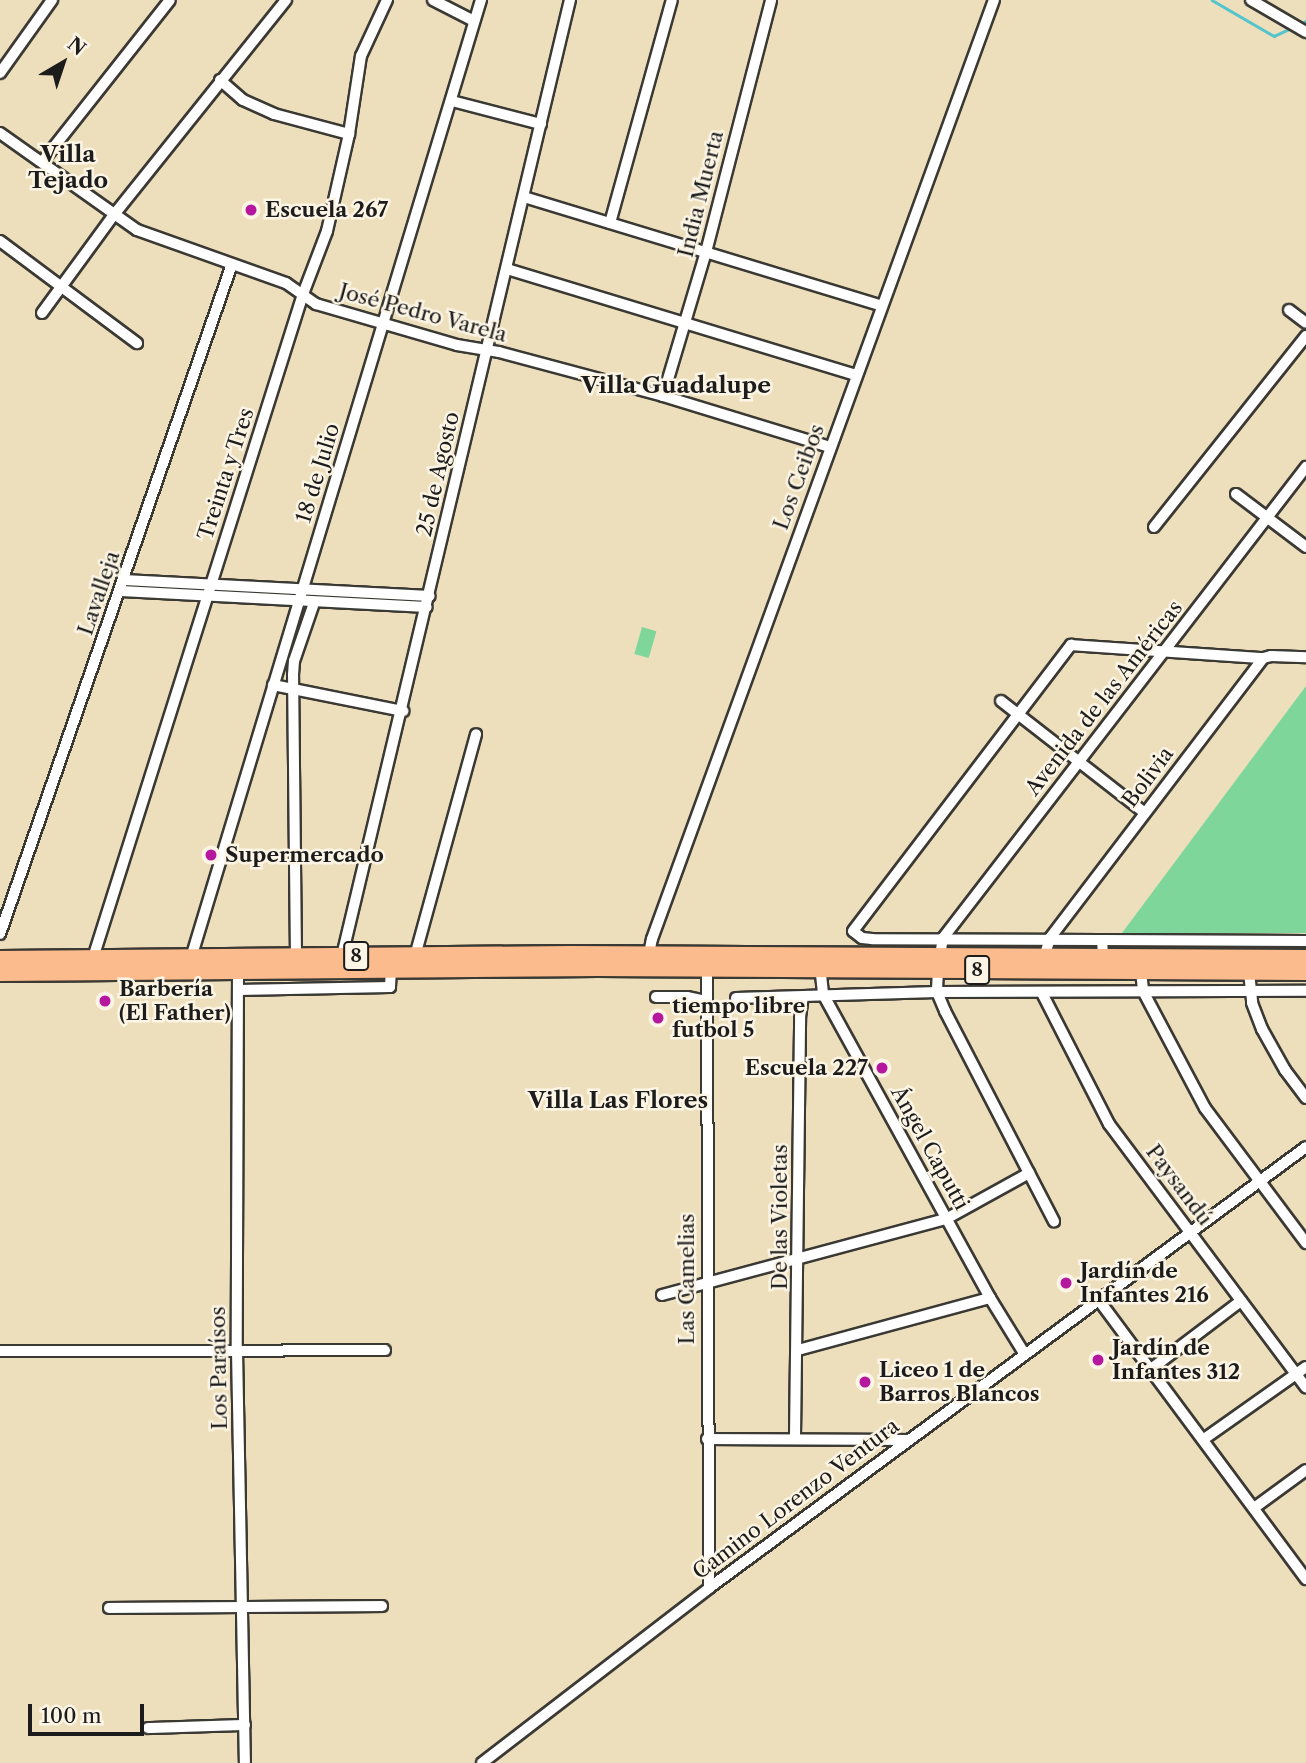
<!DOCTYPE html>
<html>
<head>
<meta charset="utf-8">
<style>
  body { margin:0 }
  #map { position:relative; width:1306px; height:1763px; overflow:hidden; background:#eddfbc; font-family:"Libre Caslon Text",serif }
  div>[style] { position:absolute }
  .green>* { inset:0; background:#7fd69b; transform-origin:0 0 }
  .stream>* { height:2.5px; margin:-1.25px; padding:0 1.25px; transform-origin:1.25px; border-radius:1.25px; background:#57c4cb }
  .roads { filter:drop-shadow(2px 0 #3b3934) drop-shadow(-2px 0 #3b3934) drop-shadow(0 2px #3b3934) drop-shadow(0 -2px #3b3934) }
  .minor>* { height:10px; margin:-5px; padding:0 5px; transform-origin:5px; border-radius:5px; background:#fff }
  .highway>* { height:16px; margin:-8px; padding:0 8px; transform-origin:8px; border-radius:8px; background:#fbbb8c }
  .dots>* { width:19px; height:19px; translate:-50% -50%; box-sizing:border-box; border:4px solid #fcf5e5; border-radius:50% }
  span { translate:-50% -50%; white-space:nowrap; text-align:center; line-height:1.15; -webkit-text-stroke:5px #fcf5e5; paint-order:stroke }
  .shield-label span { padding:2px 5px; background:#fcf5e5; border:2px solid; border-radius:5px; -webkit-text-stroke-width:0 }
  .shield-label { font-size:19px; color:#1c1c1c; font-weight:700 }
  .street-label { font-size:21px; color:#1c1c1c }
  .poi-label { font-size:21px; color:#1c1c1c; font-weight:700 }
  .left { translate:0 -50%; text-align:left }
  .right { translate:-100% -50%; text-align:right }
  .neighbourhood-label { font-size:23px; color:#1c1c1c; font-weight:700 }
  .north { position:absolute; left:28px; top:28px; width:70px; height:70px; -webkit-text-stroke:5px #fcf5e5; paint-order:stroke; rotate:39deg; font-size:19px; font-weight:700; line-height:28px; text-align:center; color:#1c1c1c }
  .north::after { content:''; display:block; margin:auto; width:24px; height:32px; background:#1c1c1c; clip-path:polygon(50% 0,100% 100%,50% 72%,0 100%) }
  .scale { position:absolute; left:28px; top:1704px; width:116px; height:32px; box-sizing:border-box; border:4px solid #1c1c1c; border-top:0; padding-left:9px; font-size:21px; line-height:24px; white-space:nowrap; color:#1c1c1c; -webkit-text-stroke:5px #fcf5e5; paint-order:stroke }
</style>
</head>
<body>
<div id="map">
  <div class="green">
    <div style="left:642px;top:627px;width:15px;height:28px;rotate:16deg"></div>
    <div style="clip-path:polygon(1306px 686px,1306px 933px,1122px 933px)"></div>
  </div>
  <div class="stream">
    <div style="left:1212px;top:0;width:72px;rotate:30.1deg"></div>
    <div style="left:1274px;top:36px;width:17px;rotate:-25deg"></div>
    <div style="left:1302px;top:23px;width:4px;rotate:-27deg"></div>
  </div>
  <div class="roads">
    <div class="minor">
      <div style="left:433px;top:0;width:46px;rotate:27.1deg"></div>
      <div style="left:1251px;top:0;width:64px;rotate:30.2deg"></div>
      <div style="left:0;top:73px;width:90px;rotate:-54.5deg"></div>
      <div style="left:220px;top:80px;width:30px;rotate:41deg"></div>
      <div style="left:243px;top:100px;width:34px;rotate:24deg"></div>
      <div style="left:274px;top:114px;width:78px;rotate:14.9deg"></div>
      <div style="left:452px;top:101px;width:92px;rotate:14.5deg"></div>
      <div style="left:0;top:133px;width:168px;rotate:35.3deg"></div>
      <div style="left:137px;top:230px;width:158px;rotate:19.6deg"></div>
      <div style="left:286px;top:283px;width:37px;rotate:35deg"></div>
      <div style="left:316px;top:304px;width:147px;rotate:16.2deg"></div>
      <div style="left:457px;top:345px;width:43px;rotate:9.5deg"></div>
      <div style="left:499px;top:352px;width:170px;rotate:15deg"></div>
      <div style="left:663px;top:396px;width:175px;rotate:17deg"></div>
      <div style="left:42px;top:162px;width:206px;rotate:-51.7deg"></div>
      <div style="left:524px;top:197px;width:374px;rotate:16.9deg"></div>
      <div style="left:610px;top:223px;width:231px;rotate:-74.5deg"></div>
      <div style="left:0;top:241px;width:171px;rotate:36.7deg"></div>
      <div style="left:507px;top:269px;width:365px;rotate:16.9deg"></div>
      <div style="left:1289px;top:310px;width:21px;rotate:37deg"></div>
      <div style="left:42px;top:313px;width:120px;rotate:-53.8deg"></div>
      <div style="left:113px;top:216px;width:277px;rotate:-51.3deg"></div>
      <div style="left:663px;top:396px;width:150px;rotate:-73.4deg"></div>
      <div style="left:706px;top:252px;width:260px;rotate:-75.5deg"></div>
      <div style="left:1236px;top:494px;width:88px;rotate:37.1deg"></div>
      <div style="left:1154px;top:527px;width:244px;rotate:-51.5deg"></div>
      <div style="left:124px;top:580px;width:306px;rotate:3deg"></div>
      <div style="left:121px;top:591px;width:306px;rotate:3deg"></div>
      <div style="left:273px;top:685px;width:133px;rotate:11.3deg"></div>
      <div style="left:1001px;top:701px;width:182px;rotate:37.9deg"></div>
      <div style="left:0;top:934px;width:709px;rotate:-70.9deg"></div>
      <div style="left:1102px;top:940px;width:204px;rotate:0.3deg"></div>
      <div style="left:342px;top:956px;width:983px;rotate:-76.59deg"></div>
      <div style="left:415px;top:956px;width:230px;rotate:-74.6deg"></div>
      <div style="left:940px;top:956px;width:18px;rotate:-81deg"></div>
      <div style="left:943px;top:938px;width:595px;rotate:-52.38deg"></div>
      <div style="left:296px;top:957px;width:282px;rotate:-90.6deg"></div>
      <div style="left:293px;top:675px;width:14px;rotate:-86deg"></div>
      <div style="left:294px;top:661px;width:61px;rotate:-71deg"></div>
      <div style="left:1044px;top:957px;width:20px;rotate:-72deg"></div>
      <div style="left:1050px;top:938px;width:352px;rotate:-52.7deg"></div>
      <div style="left:1263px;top:658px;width:8px;rotate:-14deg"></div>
      <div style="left:1271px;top:656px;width:35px;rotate:2deg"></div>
      <div style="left:1103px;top:957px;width:17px;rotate:-93deg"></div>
      <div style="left:1102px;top:940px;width:230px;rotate:-179.8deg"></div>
      <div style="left:872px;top:939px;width:10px;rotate:-174deg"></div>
      <div style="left:862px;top:938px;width:11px;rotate:-142deg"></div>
      <div style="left:853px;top:931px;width:360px;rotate:-52.7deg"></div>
      <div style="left:1071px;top:645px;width:192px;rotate:3.9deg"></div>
      <div style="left:93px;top:958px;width:696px;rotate:-72.45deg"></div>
      <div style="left:303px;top:294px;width:67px;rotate:-69.1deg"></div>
      <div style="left:327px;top:231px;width:99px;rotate:-77.2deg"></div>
      <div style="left:349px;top:134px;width:79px;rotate:-81.3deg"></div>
      <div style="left:361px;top:56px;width:62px;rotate:-65.1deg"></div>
      <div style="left:191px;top:958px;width:1001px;rotate:-73.16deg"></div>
      <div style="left:648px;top:959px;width:20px;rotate:-79deg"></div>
      <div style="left:652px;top:939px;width:999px;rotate:-69.99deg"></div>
      <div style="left:820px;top:965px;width:29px;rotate:84deg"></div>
      <div style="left:823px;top:994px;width:347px;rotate:61.2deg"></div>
      <div style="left:990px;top:1298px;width:65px;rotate:58.3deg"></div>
      <div style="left:707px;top:969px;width:619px;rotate:89.81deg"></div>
      <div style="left:938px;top:970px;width:22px;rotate:93deg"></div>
      <div style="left:937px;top:992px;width:21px;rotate:67deg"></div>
      <div style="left:945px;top:1011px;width:237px;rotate:62.6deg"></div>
      <div style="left:1141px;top:971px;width:20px;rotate:84deg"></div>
      <div style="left:1143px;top:991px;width:132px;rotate:62.1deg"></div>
      <div style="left:1205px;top:1108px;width:169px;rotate:53.2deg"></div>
      <div style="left:238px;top:972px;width:379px;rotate:90.2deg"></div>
      <div style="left:237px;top:1351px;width:412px;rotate:88.9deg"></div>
      <div style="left:1249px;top:972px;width:31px;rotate:84deg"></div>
      <div style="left:1252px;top:1003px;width:28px;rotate:69deg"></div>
      <div style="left:1262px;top:1029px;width:47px;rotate:60.7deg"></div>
      <div style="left:1285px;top:1070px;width:35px;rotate:53deg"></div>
      <div style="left:238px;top:990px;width:152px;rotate:-1.1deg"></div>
      <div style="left:390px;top:987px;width:18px;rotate:-87deg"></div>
      <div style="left:1042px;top:993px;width:147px;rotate:62.9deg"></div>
      <div style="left:1109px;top:1124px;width:329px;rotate:53.2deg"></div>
      <div style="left:656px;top:997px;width:31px"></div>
      <div style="left:687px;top:997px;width:19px;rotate:12deg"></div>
      <div style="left:736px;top:998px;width:201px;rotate:-1.7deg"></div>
      <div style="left:937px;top:992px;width:369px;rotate:-0.2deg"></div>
      <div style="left:662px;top:1295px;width:294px;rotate:-15deg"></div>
      <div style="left:946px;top:1219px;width:95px;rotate:-29deg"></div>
      <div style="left:1098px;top:1299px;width:349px;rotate:53.4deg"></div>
      <div style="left:798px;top:1350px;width:199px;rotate:-15.2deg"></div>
      <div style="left:0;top:1351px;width:385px;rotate:-0.1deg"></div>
      <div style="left:1151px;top:1369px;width:113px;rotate:-37.1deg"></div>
      <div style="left:795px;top:1437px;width:420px;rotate:-89.3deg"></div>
      <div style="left:800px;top:1017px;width:21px;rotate:-82deg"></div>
      <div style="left:707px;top:1439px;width:202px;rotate:0.3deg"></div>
      <div style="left:1204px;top:1439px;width:125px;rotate:-35.2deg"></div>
      <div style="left:1254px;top:1508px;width:64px;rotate:-36.2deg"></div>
      <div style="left:109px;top:1608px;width:273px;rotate:-0.4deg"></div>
      <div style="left:148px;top:1728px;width:97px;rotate:-1.8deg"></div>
      <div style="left:482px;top:1763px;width:287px;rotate:-37.6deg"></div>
      <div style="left:709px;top:1588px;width:742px;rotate:-36.45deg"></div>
    </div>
    <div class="highway">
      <div style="left:0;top:959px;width:570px;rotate:-0.5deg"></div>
      <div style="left:570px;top:954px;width:736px;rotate:0.31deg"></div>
      <div style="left:0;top:973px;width:598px;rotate:-0.48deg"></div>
      <div style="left:598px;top:968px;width:708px;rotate:0.32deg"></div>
    </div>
  </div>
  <div class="dots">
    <div style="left:251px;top:210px;background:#b5179e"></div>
    <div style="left:211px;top:855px;background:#b5179e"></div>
    <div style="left:105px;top:1001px;background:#b5179e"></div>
    <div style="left:658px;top:1018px;background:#b5179e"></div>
    <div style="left:882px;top:1068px;background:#b5179e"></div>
    <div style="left:1066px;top:1283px;background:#b5179e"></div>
    <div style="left:1098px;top:1360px;background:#b5179e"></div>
    <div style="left:865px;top:1382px;background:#b5179e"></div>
  </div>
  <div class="shield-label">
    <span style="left:356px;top:956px">8</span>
    <span style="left:977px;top:970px">8</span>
  </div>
  <div class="street-label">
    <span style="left:701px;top:194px;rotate:-76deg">India Muerta</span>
    <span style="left:423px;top:313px;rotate:15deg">José Pedro Varela</span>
    <span style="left:318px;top:473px;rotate:-73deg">18 de Julio</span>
    <span style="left:226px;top:474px;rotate:-72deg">Treinta y Tres</span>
    <span style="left:438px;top:474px;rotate:-77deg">25 de Agosto</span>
    <span style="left:799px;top:477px;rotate:-70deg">Los Ceibos</span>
    <span style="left:99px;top:593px;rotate:-71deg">Lavalleja</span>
    <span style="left:1104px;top:698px;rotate:-52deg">Avenida de las Américas</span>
    <span style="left:1148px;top:777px;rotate:-53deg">Bolivia</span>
    <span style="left:930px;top:1148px;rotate:61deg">Ángel Caputti</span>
    <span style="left:1179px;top:1185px;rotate:53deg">Paysandú</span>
    <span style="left:780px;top:1217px;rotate:-90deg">De las Violetas</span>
    <span style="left:687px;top:1279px;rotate:-90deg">Las Camelias</span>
    <span style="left:219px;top:1368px;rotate:-91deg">Los Paraísos</span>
    <span style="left:796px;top:1499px;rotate:-37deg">Camino Lorenzo Ventura</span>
  </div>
  <div class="poi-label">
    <span class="left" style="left:265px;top:210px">Escuela 267</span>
    <span class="left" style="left:225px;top:855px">Supermercado</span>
    <span class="left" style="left:119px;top:1001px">Barbería<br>(El Father)</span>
    <span class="left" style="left:672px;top:1018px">tiempo libre<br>futbol 5</span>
    <span class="right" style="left:868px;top:1068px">Escuela 227</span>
    <span class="left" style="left:1080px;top:1283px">Jardín de<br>Infantes 216</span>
    <span class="left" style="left:1112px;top:1360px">Jardín de<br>Infantes 312</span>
    <span class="left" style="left:879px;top:1382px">Liceo 1 de<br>Barros Blancos</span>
  </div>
  <div class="neighbourhood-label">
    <span style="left:68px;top:167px">Villa<br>Tejado</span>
    <span style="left:676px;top:385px">Villa Guadalupe</span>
    <span style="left:618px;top:1100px">Villa Las Flores</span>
  </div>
  <div class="north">N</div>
  <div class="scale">100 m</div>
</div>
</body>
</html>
